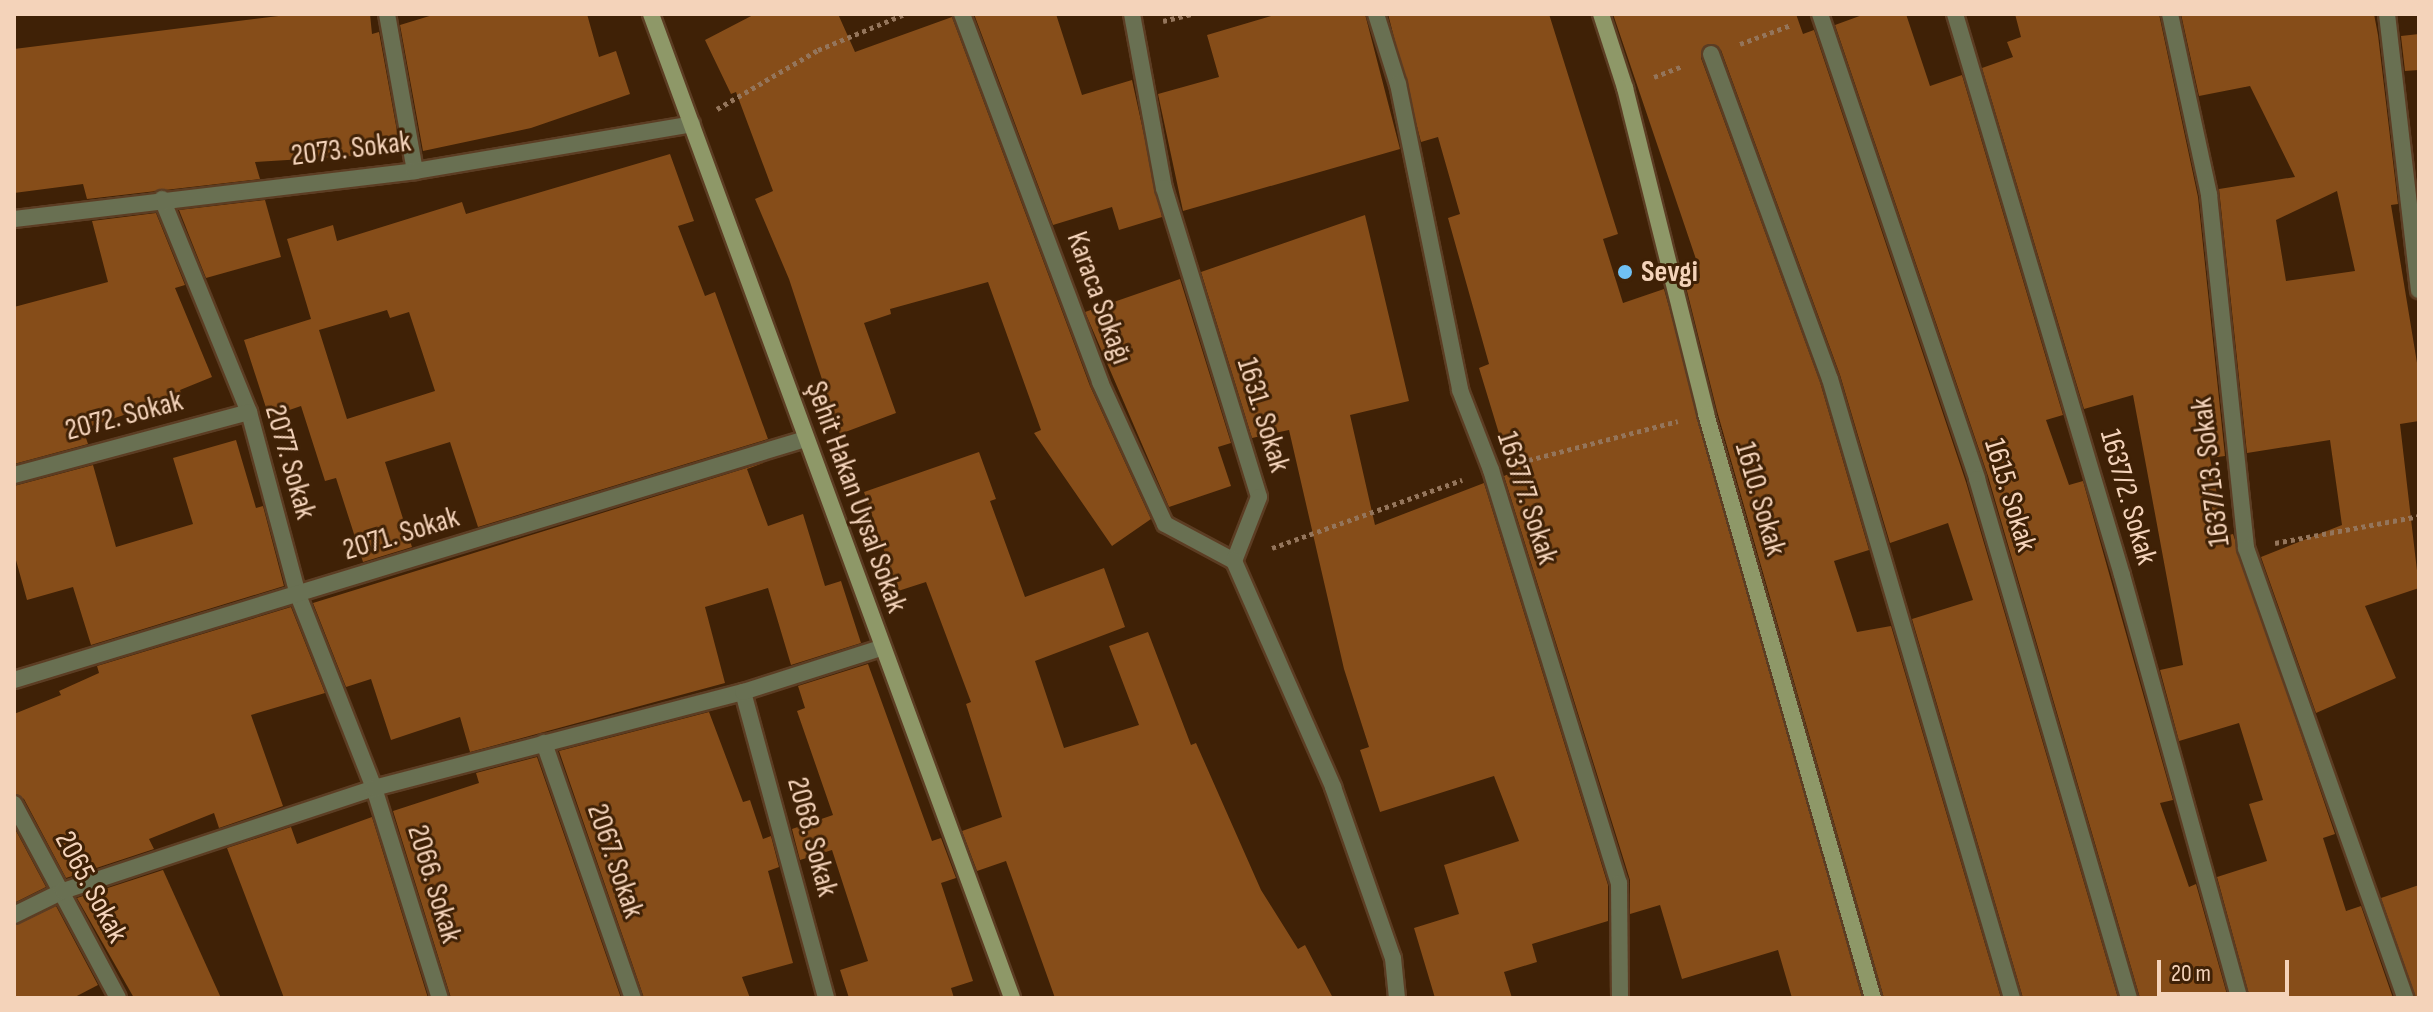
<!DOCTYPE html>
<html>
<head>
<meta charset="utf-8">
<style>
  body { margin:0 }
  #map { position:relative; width:2433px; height:1012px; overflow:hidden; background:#3f2106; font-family:"Sofia Sans Condensed",sans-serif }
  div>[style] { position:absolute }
  .building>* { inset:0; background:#864d19 }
  .path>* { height:5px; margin-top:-2.5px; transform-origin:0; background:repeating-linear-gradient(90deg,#94755b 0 4px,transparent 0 8px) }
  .roads { filter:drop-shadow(2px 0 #5c3d23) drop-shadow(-2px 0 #5c3d23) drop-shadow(0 2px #5c3d23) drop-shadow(0 -2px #5c3d23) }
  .street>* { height:16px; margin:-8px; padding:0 8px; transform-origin:8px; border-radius:8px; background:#697052 }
  .secondary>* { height:16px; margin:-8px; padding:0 8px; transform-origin:8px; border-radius:8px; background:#8e9868 }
  .dots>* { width:22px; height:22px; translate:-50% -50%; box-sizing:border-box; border:4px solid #3f2106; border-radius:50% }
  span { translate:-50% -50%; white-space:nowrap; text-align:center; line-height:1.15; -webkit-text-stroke:6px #3f2106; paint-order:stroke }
  .street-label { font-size:30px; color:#f4d3ba }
  .poi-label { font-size:30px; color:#f4d3ba; font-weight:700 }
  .left { translate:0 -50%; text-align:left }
  .frame { position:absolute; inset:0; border:16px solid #f4d3ba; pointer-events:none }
  .scale { position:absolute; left:2157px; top:960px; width:132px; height:36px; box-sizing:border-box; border:4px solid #f4d3ba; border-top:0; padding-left:10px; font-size:24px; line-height:28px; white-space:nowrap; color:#f4d3ba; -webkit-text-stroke:6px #3f2106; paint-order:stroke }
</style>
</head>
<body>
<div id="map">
  <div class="building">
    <div style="clip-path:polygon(295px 14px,370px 14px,372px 34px,379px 32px,401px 153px,255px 162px,260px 179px,87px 199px,83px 184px,14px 193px,14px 49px)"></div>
    <div style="clip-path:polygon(436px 14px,587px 14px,599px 57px,616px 51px,630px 94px,531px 128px,423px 151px,400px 25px)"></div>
    <div style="clip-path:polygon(755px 14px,838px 14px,855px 52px,952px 17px,1090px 386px,1151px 519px,1112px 546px,1034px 433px,1041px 430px,988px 282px,890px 309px,891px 314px,864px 323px,896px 413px,840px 434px,789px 279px,755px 199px,773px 191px,736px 92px,731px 94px,705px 40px)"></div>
    <div style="clip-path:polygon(974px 14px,1056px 14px,1082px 95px,1132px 80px,1162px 217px,1119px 230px,1112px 207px,1053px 225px)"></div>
    <div style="clip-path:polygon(1278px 14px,1365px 14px,1400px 149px,1183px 211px,1158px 94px,1219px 77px,1207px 35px)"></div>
    <div style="clip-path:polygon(1388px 14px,1549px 14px,1618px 234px,1603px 239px,1623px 303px,1664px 289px,1862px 998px,1792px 998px,1778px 950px,1682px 979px,1660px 905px,1630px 914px,1630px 880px,1504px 476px,1511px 473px,1479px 368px,1489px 364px,1448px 218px,1460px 214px,1438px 137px,1421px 142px)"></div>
    <div style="clip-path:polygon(1613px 14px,1796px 14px,1803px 34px,1814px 30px,1966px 482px,2118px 998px,2023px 998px,1912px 619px,1973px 600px,1948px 523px,1890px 543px,1840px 375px,1721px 50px,1708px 44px,1701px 58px,1820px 382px,1869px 550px,1834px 561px,1857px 632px,1891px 626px,2001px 998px,1884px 998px,1717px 411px,1685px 283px,1700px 278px,1699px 268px)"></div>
    <div style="clip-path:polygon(1865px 14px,1906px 14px,1930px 86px,1962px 75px,2063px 415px,2046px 420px,2069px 485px,2083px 481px,2173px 800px,2160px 803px,2189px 887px,2196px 884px,2228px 998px,2140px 998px,1988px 476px,1835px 25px)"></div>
    <div style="clip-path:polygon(2015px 14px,2159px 14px,2198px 197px,2225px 456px,2210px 458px,2225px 536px,2233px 534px,2335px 834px,2323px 838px,2346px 911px,2361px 906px,2393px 998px,2250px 998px,2217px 877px,2267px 861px,2249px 804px,2263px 800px,2239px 723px,2179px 741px,2160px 670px,2183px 665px,2133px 395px,2084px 409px,1982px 68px,2013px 57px,2007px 42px,2021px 37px)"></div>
    <div style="clip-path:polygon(evenodd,2181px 14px,2374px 14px,2378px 35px,2398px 204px,2391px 205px,2419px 375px,2419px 421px,2400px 424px,2419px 588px,2365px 606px,2396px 678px,2316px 713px,2261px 557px,2342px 525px,2330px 440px,2247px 453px,2219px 189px,2295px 177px,2250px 86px,2199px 96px,2181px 14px,2337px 191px,2355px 271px,2286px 281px,2276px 220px,2337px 191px)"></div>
    <div style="clip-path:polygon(2419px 34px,2419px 70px,2405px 71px,2401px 36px)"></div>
    <div style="clip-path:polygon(evenodd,670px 154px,694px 221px,678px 226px,705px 296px,715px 292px,768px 439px,478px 527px,450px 442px,385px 462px,412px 547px,363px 562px,336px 478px,325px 481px,301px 406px,269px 417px,244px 340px,311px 319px,287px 239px,333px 225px,337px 241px,462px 202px,466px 214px,670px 154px,387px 310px,390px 318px,409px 312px,435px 391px,347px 419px,319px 330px,387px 310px)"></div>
    <div style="clip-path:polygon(265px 200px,281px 257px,206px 278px,179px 210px)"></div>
    <div style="clip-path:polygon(156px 213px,185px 285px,175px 288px,212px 377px,180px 390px,182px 395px,83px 429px,88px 444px,14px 464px,14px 307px,108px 282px,92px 221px)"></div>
    <div style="clip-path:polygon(1365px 215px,1409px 401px,1350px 415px,1375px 525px,1484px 483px,1608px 885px,1608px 921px,1532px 944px,1537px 962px,1504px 972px,1512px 998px,1435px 998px,1414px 928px,1459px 914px,1444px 865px,1519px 841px,1494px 776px,1380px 812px,1360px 750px,1369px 747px,1344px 669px,1289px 430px,1252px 438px,1201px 272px)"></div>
    <div style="clip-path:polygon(1180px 279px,1231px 443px,1218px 447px,1231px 486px,1169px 507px,1085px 312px)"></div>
    <div style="clip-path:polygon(236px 440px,256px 508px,263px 506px,284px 586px,91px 645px,73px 587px,27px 600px,14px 553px,14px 486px,93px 465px,116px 547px,193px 524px,173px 458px)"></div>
    <div style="clip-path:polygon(979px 452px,996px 499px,990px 501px,1025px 597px,1104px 568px,1125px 627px,1035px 661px,1064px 748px,1139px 725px,1109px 646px,1148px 632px,1191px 745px,1196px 743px,1261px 890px,1298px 949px,1305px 945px,1333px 998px,1055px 998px,1006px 861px,977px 871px,962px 831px,1002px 817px,966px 704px,971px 702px,926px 582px,898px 591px,864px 492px)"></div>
    <div style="clip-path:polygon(766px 462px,747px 469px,768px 526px,803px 514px,825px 586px,841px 581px,861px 643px,791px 665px,768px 588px,705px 607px,725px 683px,470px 752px,460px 717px,391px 740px,371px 679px,346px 687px,313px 603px)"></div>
    <div style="clip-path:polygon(291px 607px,325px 693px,251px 715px,283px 806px,219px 828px,214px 813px,149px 839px,154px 849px,66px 878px,24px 799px,14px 793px,14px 714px,61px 695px,59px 691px,99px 673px,97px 666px)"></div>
    <div style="clip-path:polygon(868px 664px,932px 841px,941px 838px,956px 878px,941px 883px,973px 981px,951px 988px,954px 998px,849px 998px,840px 970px,868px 961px,832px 850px,800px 860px,792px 829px,833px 815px,797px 711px,805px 708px,798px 686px)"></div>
    <div style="clip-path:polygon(709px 712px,743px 802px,750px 800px,763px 839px,771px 836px,779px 867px,768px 871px,793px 963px,742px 977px,750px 998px,644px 998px,559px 751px)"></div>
    <div style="clip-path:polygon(537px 757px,621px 998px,451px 998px,393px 811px,479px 783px,476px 773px)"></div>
    <div style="clip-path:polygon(372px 817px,428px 998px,284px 998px,227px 848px,291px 827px,297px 844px)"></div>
    <div style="clip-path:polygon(14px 827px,46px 887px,14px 903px)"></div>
    <div style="clip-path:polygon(163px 870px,221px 998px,134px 998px,77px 898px)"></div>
    <div style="clip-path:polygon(2419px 885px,2419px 998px,2416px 998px,2381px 898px)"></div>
    <div style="clip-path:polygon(56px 906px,98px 985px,73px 998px,14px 998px,14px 926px)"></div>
  </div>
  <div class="path">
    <div style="left:1163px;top:21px;width:30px;rotate:-14deg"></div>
    <div style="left:1740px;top:44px;width:54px;rotate:-20.4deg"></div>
    <div style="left:1654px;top:77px;width:30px;rotate:-21deg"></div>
    <div style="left:717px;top:109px;width:117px;rotate:-30.3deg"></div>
    <div style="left:818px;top:50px;width:94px;rotate:-22.5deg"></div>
    <div style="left:1521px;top:462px;width:162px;rotate:-14.6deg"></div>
    <div style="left:2275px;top:543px;width:147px;rotate:-10.6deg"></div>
    <div style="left:1272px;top:548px;width:202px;rotate:-19.7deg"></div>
  </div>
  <div class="roads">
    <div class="street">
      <div style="left:387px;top:14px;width:159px;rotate:79.9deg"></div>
      <div style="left:962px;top:14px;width:393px;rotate:69.4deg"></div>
      <div style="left:1100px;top:382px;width:156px;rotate:65.4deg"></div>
      <div style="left:1165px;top:524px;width:78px;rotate:28.2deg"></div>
      <div style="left:1132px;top:14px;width:177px;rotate:79.6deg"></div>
      <div style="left:1164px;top:188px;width:323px;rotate:72.9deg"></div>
      <div style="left:1259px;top:497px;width:69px;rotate:111.3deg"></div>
      <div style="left:1234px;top:561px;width:247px;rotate:66.3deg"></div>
      <div style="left:1333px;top:787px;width:181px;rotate:70.7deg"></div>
      <div style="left:1393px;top:958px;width:40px;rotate:84.3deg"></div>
      <div style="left:1376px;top:14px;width:73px;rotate:72.6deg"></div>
      <div style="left:1398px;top:84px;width:312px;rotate:78.5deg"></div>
      <div style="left:1460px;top:390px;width:86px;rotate:68.8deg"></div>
      <div style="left:1491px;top:470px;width:432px;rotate:72.8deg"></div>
      <div style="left:1619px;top:883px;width:115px;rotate:89.5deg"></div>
      <div style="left:1820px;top:14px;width:491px;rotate:71.3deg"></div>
      <div style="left:1977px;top:479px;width:541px;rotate:73.68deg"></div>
      <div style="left:1955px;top:14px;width:585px;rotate:73.42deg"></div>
      <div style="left:2122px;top:575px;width:439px;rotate:74.5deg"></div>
      <div style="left:2170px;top:14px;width:185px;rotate:77.8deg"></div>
      <div style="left:2209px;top:195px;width:355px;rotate:84deg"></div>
      <div style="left:2246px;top:548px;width:477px;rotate:70.5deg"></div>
      <div style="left:2387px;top:14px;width:278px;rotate:83.4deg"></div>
      <div style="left:1711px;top:54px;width:346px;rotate:69.9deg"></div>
      <div style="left:1830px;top:379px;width:645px;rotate:73.62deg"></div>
      <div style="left:162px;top:199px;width:230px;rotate:67.8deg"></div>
      <div style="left:249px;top:412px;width:189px;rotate:75deg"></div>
      <div style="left:298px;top:595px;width:207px;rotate:68.5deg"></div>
      <div style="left:374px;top:788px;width:220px;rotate:72.6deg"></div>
      <div style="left:14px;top:219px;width:404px;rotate:-6.8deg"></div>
      <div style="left:415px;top:171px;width:281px;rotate:-9.6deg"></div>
      <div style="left:14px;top:475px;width:243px;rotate:-15deg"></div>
      <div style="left:14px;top:680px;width:827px;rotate:-16.94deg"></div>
      <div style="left:743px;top:692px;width:317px;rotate:74.8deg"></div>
      <div style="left:544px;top:743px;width:270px;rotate:70.8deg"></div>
      <div style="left:14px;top:804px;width:220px;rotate:61.8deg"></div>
      <div style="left:14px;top:915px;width:55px;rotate:-26.1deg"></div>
      <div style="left:63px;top:891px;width:328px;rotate:-18.3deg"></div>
      <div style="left:374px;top:788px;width:381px;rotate:-14.6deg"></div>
      <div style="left:743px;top:692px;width:145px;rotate:-17.7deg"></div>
    </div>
    <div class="secondary">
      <div style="left:651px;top:14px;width:1048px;rotate:69.85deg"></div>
      <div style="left:1601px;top:14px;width:78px;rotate:72deg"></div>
      <div style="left:1625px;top:88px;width:336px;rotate:76deg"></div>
      <div style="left:1706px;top:414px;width:607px;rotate:74.04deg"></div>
    </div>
  </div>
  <div class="dots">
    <div style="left:1625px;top:272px;background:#70c1f4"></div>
  </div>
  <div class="street-label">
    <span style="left:351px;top:149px;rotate:-7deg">2073. Sokak</span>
    <span style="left:1099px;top:298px;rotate:70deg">Karaca Sokağı</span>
    <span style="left:1263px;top:415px;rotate:73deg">1631. Sokak</span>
    <span style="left:124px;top:416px;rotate:-15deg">2072. Sokak</span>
    <span style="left:290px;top:462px;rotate:74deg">2077. Sokak</span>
    <span style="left:2211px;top:472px;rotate:-97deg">1637/13. Sokak</span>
    <span style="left:2010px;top:495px;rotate:73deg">1615. Sokak</span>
    <span style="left:856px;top:497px;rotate:70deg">Şehit Hakan Uysal Sokak</span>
    <span style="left:2128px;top:497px;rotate:74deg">1637/2. Sokak</span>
    <span style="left:1527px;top:498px;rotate:72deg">1637/7. Sokak</span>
    <span style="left:1760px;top:499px;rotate:74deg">1610. Sokak</span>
    <span style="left:401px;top:534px;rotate:-17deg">2071. Sokak</span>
    <span style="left:812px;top:837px;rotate:75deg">2068. Sokak</span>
    <span style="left:615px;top:861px;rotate:71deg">2067. Sokak</span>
    <span style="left:434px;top:884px;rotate:73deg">2066. Sokak</span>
    <span style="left:91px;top:887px;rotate:62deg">2065. Sokak</span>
  </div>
  <div class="poi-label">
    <span class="left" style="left:1641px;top:272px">Sevgi</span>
  </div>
  <div class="frame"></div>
  <div class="scale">20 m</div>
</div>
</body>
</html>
